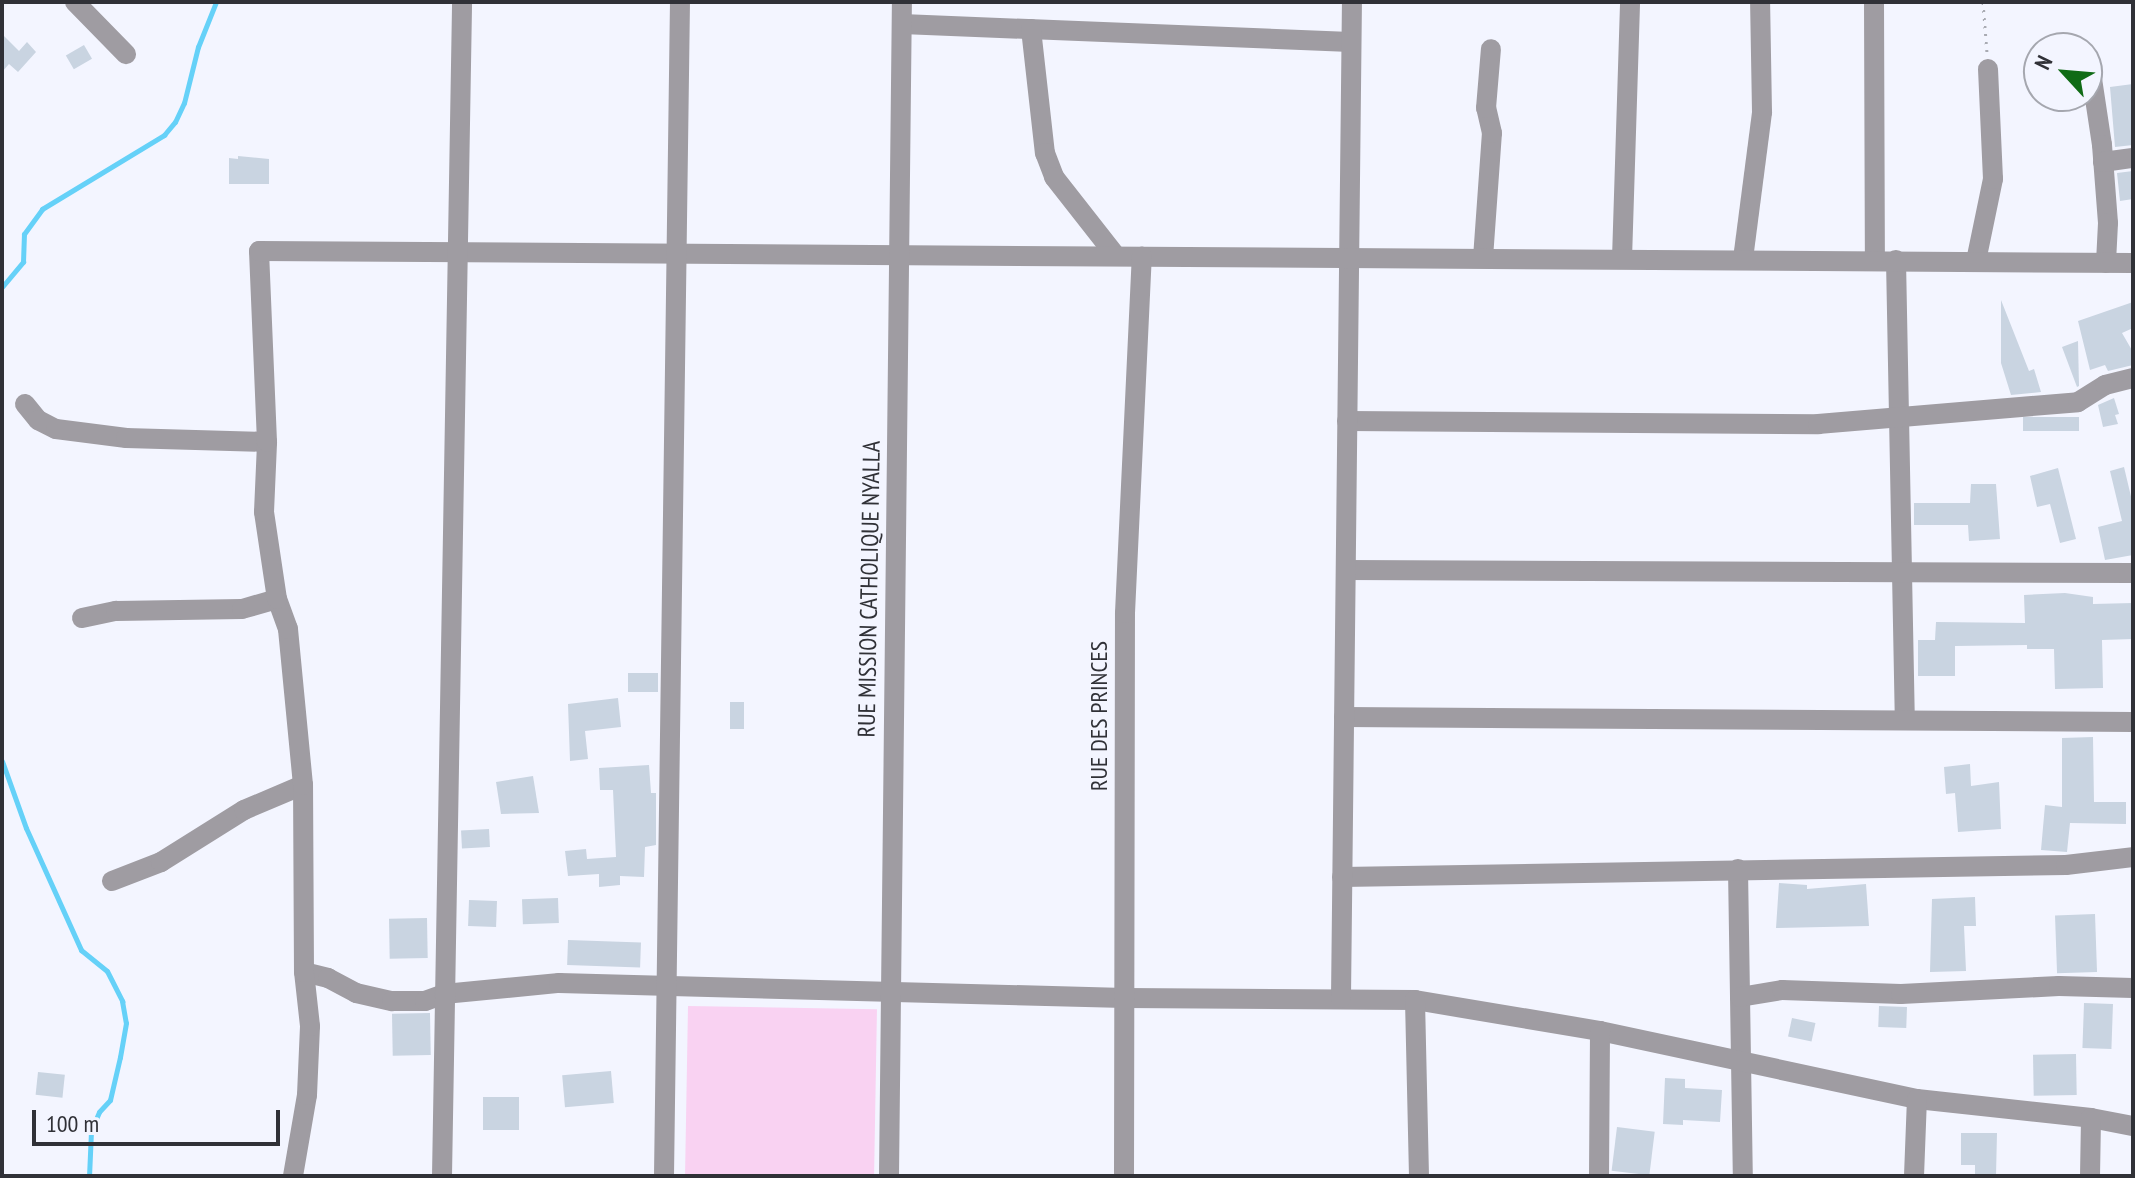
<!DOCTYPE html>
<html>
<head>
<meta charset="utf-8">
<style>
  body { margin:0 }
  #map { position:relative; width:2135px; height:1178px; overflow:hidden; background:#f3f5ff; font-family:"PT Sans Narrow",sans-serif }
  div>[style] { position:absolute }
  .green>* { inset:0; background:#f9d2f2; transform-origin:0 0 }
  .stream>* { height:5px; margin:-2.5px; padding:0 2.5px; transform-origin:2.5px; border-radius:2.5px; background:#65d1f8 }
  .building>* { inset:0; background:#c9d4e1; transform-origin:0 0 }
  .path>* { height:3px; margin-top:-1.5px; transform-origin:0; background:repeating-linear-gradient(90deg,#a9abb3 0 2px,transparent 0 8px) }
  .minor>* { height:20px; margin:-10px; padding:0 10px; transform-origin:10px; border-radius:10px; background:#9f9ca2 }
  span { translate:-50% -50%; white-space:nowrap; text-align:center; line-height:1.15; -webkit-text-stroke:7px #f3f5ff; paint-order:stroke }
  .street-label { font-size:24px; color:#303137 }
  .frame { position:absolute; inset:0; border:4px solid #303137; pointer-events:none }
  .north { position:absolute; left:2023px; top:32px; width:80px; height:80px; box-sizing:border-box; background:#f3f5ff; border:2px solid #a5a7af; border-radius:50%; rotate:296deg; font-size:22px; font-weight:700; line-height:32px; text-align:center; color:#303137 }
  .north::after { content:''; display:block; margin:auto; width:28px; height:36px; background:#106b16; clip-path:polygon(50% 0,100% 100%,50% 72%,0 100%) }
  .scale { position:absolute; left:32px; top:1110px; width:248px; height:36px; box-sizing:border-box; border:4px solid #303137; border-top:0; padding-left:10px; font-size:24px; line-height:28px; white-space:nowrap; color:#303137; -webkit-text-stroke:6px #f3f5ff; paint-order:stroke }
</style>
</head>
<body>
<div id="map">
  <div class="green">
    <div style="left:688px;top:1006px;width:189px;height:170px;rotate:1deg"></div>
  </div>
  <div class="stream">
    <div style="left:2px;top:287px;width:33px;rotate:-50deg"></div>
    <div style="left:23px;top:262px;width:28px;rotate:-88deg"></div>
    <div style="left:24px;top:234px;width:31px;rotate:-54deg"></div>
    <div style="left:42px;top:209px;width:143px;rotate:-31.2deg"></div>
    <div style="left:164px;top:135px;width:17px;rotate:-50deg"></div>
    <div style="left:175px;top:122px;width:21px;rotate:-65deg"></div>
    <div style="left:184px;top:103px;width:58px;rotate:-76deg"></div>
    <div style="left:198px;top:47px;width:48px;rotate:-68.2deg"></div>
    <div style="left:2px;top:761px;width:71px;rotate:70.3deg"></div>
    <div style="left:26px;top:828px;width:134px;rotate:65.7deg"></div>
    <div style="left:81px;top:950px;width:33px;rotate:39deg"></div>
    <div style="left:107px;top:971px;width:34px;rotate:63deg"></div>
    <div style="left:122px;top:1001px;width:22px;rotate:80deg"></div>
    <div style="left:126px;top:1023px;width:35px;rotate:100deg"></div>
    <div style="left:120px;top:1057px;width:44px;rotate:103.1deg"></div>
    <div style="left:110px;top:1100px;width:16px;rotate:133deg"></div>
    <div style="left:99px;top:1112px;width:21px;rotate:113deg"></div>
    <div style="left:91px;top:1131px;width:45px;rotate:92.5deg"></div>
  </div>
  <div class="building">
    <div style="clip-path:polygon(2px 34px,19px 51px,27px 42px,36px 52px,18px 72px,9px 64px,2px 72px)"></div>
    <div style="left:84px;top:45px;width:16px;height:21px;rotate:60deg"></div>
    <div style="clip-path:polygon(2133px 84px,2133px 145px,2115px 147px,2110px 87px)"></div>
    <div style="clip-path:polygon(238px 156px,269px 159px,269px 184px,229px 184px,229px 158px,238px 159px)"></div>
    <div style="clip-path:polygon(2133px 171px,2133px 199px,2120px 201px,2117px 173px)"></div>
    <div style="clip-path:polygon(2001px 300px,2029px 371px,2034px 369px,2041px 392px,2011px 395px,2001px 363px)"></div>
    <div style="clip-path:polygon(2133px 302px,2133px 328px,2122px 333px,2133px 352px,2133px 365px,2108px 371px,2105px 365px,2090px 370px,2078px 321px)"></div>
    <div style="clip-path:polygon(2078px 341px,2079px 386px,2077px 387px,2062px 347px)"></div>
    <div style="clip-path:polygon(2114px 398px,2119px 414px,2115px 415px,2118px 424px,2103px 427px,2098px 405px)"></div>
    <div style="left:2079px;top:417px;width:14px;height:56px;rotate:90deg"></div>
    <div style="clip-path:polygon(2124px 467px,2133px 505px,2133px 555px,2105px 560px,2098px 527px,2122px 521px,2110px 471px)"></div>
    <div style="clip-path:polygon(2058px 468px,2076px 539px,2060px 543px,2050px 504px,2037px 507px,2030px 476px)"></div>
    <div style="clip-path:polygon(1971px 484px,1996px 484px,2000px 539px,1969px 541px,1968px 525px,1914px 525px,1914px 503px,1970px 503px)"></div>
    <div style="clip-path:polygon(2065px 593px,2093px 597px,2093px 604px,2133px 603px,2133px 639px,2102px 640px,2103px 688px,2055px 689px,2054px 649px,2027px 649px,2027px 645px,1955px 646px,1955px 676px,1918px 676px,1918px 640px,1935px 640px,1936px 622px,2025px 623px,2024px 595px)"></div>
    <div style="left:658px;top:673px;width:19px;height:30px;rotate:90deg"></div>
    <div style="clip-path:polygon(618px 698px,621px 727px,585px 731px,588px 759px,570px 761px,568px 704px)"></div>
    <div style="left:744px;top:702px;width:27px;height:14px;rotate:90deg"></div>
    <div style="clip-path:polygon(2093px 737px,2094px 802px,2126px 802px,2126px 824px,2070px 823px,2067px 852px,2041px 850px,2045px 805px,2062px 807px,2062px 738px)"></div>
    <div style="clip-path:polygon(1970px 764px,1971px 786px,1999px 782px,2001px 829px,1958px 832px,1955px 793px,1946px 794px,1944px 767px)"></div>
    <div style="clip-path:polygon(649px 765px,651px 793px,656px 793px,656px 845px,645px 847px,644px 877px,620px 876px,620px 885px,599px 887px,599px 874px,568px 876px,565px 851px,586px 849px,587px 859px,616px 857px,613px 790px,600px 790px,599px 768px)"></div>
    <div style="clip-path:polygon(533px 776px,539px 813px,501px 814px,496px 782px)"></div>
    <div style="left:489px;top:829px;width:18px;height:28px;rotate:87deg"></div>
    <div style="clip-path:polygon(1779px 883px,1807px 885px,1807px 889px,1866px 884px,1869px 926px,1776px 928px)"></div>
    <div style="clip-path:polygon(1975px 897px,1976px 926px,1964px 926px,1966px 971px,1930px 972px,1932px 899px)"></div>
    <div style="left:558px;top:898px;width:25px;height:36px;rotate:88deg"></div>
    <div style="left:469px;top:900px;width:28px;height:26px;rotate:2deg"></div>
    <div style="left:2095px;top:914px;width:58px;height:40px;rotate:88deg"></div>
    <div style="left:427px;top:918px;width:40px;height:38px;rotate:89deg"></div>
    <div style="left:568px;top:940px;width:73px;height:25px;rotate:2deg"></div>
    <div style="left:2084px;top:1003px;width:29px;height:45px;rotate:2deg"></div>
    <div style="left:1879px;top:1006px;width:28px;height:21px;rotate:2deg"></div>
    <div style="left:430px;top:1013px;width:42px;height:38px;rotate:89deg"></div>
    <div style="left:1792px;top:1018px;width:24px;height:19px;rotate:12deg"></div>
    <div style="left:2076px;top:1054px;width:41px;height:43px;rotate:89deg"></div>
    <div style="left:611px;top:1071px;width:32px;height:49px;rotate:85deg"></div>
    <div style="left:38px;top:1072px;width:27px;height:23px;rotate:6deg"></div>
    <div style="clip-path:polygon(1665px 1078px,1685px 1079px,1685px 1088px,1722px 1090px,1720px 1122px,1683px 1120px,1683px 1125px,1663px 1124px)"></div>
    <div style="left:483px;top:1097px;width:36px;height:33px"></div>
    <div style="left:1617px;top:1127px;width:38px;height:44px;rotate:7deg"></div>
    <div style="clip-path:polygon(1961px 1133px,1997px 1133px,1996px 1176px,1975px 1176px,1975px 1165px,1961px 1165px)"></div>
  </div>
  <div class="path">
    <div style="left:1983px;top:2px;width:51px;rotate:85.5deg"></div>
  </div>
  <div class="minor">
    <div style="left:75px;top:2px;width:73px;rotate:45.6deg"></div>
    <div style="left:1874px;top:2px;width:258px;rotate:89.8deg"></div>
    <div style="left:902px;top:24px;width:449px;rotate:2.3deg"></div>
    <div style="left:1031px;top:29px;width:125px;rotate:83.6deg"></div>
    <div style="left:1045px;top:153px;width:26px;rotate:69deg"></div>
    <div style="left:1054px;top:177px;width:100px;rotate:51.9deg"></div>
    <div style="left:2089px;top:59px;width:87px;rotate:81.4deg"></div>
    <div style="left:2102px;top:145px;width:78px;rotate:85.6deg"></div>
    <div style="left:2108px;top:223px;width:40px;rotate:92.9deg"></div>
    <div style="left:2103px;top:162px;width:30px;rotate:-8deg"></div>
    <div style="left:1483px;top:258px;width:125px;rotate:-85.9deg"></div>
    <div style="left:1492px;top:133px;width:26px;rotate:-103deg"></div>
    <div style="left:1486px;top:108px;width:59px;rotate:-85.2deg"></div>
    <div style="left:1622px;top:259px;width:257px;rotate:-88.2deg"></div>
    <div style="left:1743px;top:259px;width:148px;rotate:-82.6deg"></div>
    <div style="left:1762px;top:112px;width:110px;rotate:-91deg"></div>
    <div style="left:1896px;top:260px;width:459px;rotate:88.9deg"></div>
    <div style="left:1976px;top:261px;width:84px;rotate:-78.3deg"></div>
    <div style="left:1993px;top:179px;width:110px;rotate:-92.6deg"></div>
    <div style="left:25px;top:404px;width:21px;rotate:51deg"></div>
    <div style="left:38px;top:420px;width:20px;rotate:27deg"></div>
    <div style="left:56px;top:429px;width:71px;rotate:7.3deg"></div>
    <div style="left:126px;top:438px;width:141px;rotate:1.6deg"></div>
    <div style="left:1347px;top:421px;width:471px;rotate:0.4deg"></div>
    <div style="left:1818px;top:424px;width:261px;rotate:-4.8deg"></div>
    <div style="left:2078px;top:402px;width:32px;rotate:-32deg"></div>
    <div style="left:2105px;top:385px;width:29px;rotate:-14deg"></div>
    <div style="left:1346px;top:570px;width:787px;rotate:0.22deg"></div>
    <div style="left:82px;top:618px;width:35px;rotate:-12deg"></div>
    <div style="left:116px;top:611px;width:126px;rotate:-0.9deg"></div>
    <div style="left:242px;top:609px;width:36px;rotate:-16deg"></div>
    <div style="left:1344px;top:717px;width:789px;rotate:0.36deg"></div>
    <div style="left:1738px;top:869px;width:307px;rotate:89.1deg"></div>
    <div style="left:1342px;top:877px;width:724px;rotate:-0.95deg"></div>
    <div style="left:2066px;top:865px;width:67px;rotate:-6.8deg"></div>
    <div style="left:112px;top:881px;width:53px;rotate:-21.2deg"></div>
    <div style="left:161px;top:862px;width:98px;rotate:-32.1deg"></div>
    <div style="left:244px;top:810px;width:64px;rotate:-23deg"></div>
    <div style="left:304px;top:972px;width:25px;rotate:14deg"></div>
    <div style="left:328px;top:978px;width:32px;rotate:28deg"></div>
    <div style="left:356px;top:993px;width:37px;rotate:13deg"></div>
    <div style="left:392px;top:1001px;width:33px"></div>
    <div style="left:425px;top:1001px;width:20px;rotate:-20deg"></div>
    <div style="left:444px;top:994px;width:116px;rotate:-5.5deg"></div>
    <div style="left:559px;top:983px;width:566px;rotate:1.52deg"></div>
    <div style="left:1125px;top:998px;width:290px;rotate:0.4deg"></div>
    <div style="left:1415px;top:1000px;width:188px;rotate:9.5deg"></div>
    <div style="left:1600px;top:1031px;width:324px;rotate:12.1deg"></div>
    <div style="left:1917px;top:1099px;width:175px;rotate:6.2deg"></div>
    <div style="left:2091px;top:1118px;width:43px;rotate:10.8deg"></div>
    <div style="left:1740px;top:997px;width:43px;rotate:-9.5deg"></div>
    <div style="left:1782px;top:990px;width:119px;rotate:1.9deg"></div>
    <div style="left:1901px;top:994px;width:158px;rotate:-2.9deg"></div>
    <div style="left:2059px;top:986px;width:74px;rotate:1.5deg"></div>
    <div style="left:1341px;top:998px;width:996px;rotate:-89.37deg"></div>
    <div style="left:1415px;top:1000px;width:176px;rotate:88.7deg"></div>
    <div style="left:293px;top:1176px;width:82px;rotate:-80.2deg"></div>
    <div style="left:307px;top:1095px;width:69px;rotate:-87.5deg"></div>
    <div style="left:310px;top:1026px;width:54px;rotate:-96.3deg"></div>
    <div style="left:304px;top:972px;width:187px;rotate:-90.3deg"></div>
    <div style="left:303px;top:785px;width:157px;rotate:-95.5deg"></div>
    <div style="left:288px;top:629px;width:32px;rotate:-110deg"></div>
    <div style="left:277px;top:599px;width:88px;rotate:-98.5deg"></div>
    <div style="left:264px;top:512px;width:70px;rotate:-87.5deg"></div>
    <div style="left:267px;top:442px;width:191px;rotate:-92.4deg"></div>
    <div style="left:259px;top:251px;width:1874px;rotate:0.37deg"></div>
    <div style="left:442px;top:1176px;width:1174px;rotate:-89.02deg"></div>
    <div style="left:664px;top:1176px;width:1174px;rotate:-89.22deg"></div>
    <div style="left:889px;top:1176px;width:1174px;rotate:-89.37deg"></div>
    <div style="left:1124px;top:1176px;width:563px;rotate:-89.9deg"></div>
    <div style="left:1125px;top:613px;width:357px;rotate:-87.3deg"></div>
    <div style="left:1599px;top:1176px;width:145px;rotate:-89.6deg"></div>
    <div style="left:1914px;top:1176px;width:77px;rotate:-87.8deg"></div>
    <div style="left:2090px;top:1176px;width:58px;rotate:-89deg"></div>
  </div>
  <div class="street-label">
    <span style="left:869px;top:589px;rotate:-89deg">RUE MISSION CATHOLIQUE NYALLA</span>
    <span style="left:1099px;top:716px;rotate:-90deg">RUE DES PRINCES</span>
  </div>
  <div class="frame"></div>
  <div class="north">N</div>
  <div class="scale">100 m</div>
</div>
</body>
</html>
